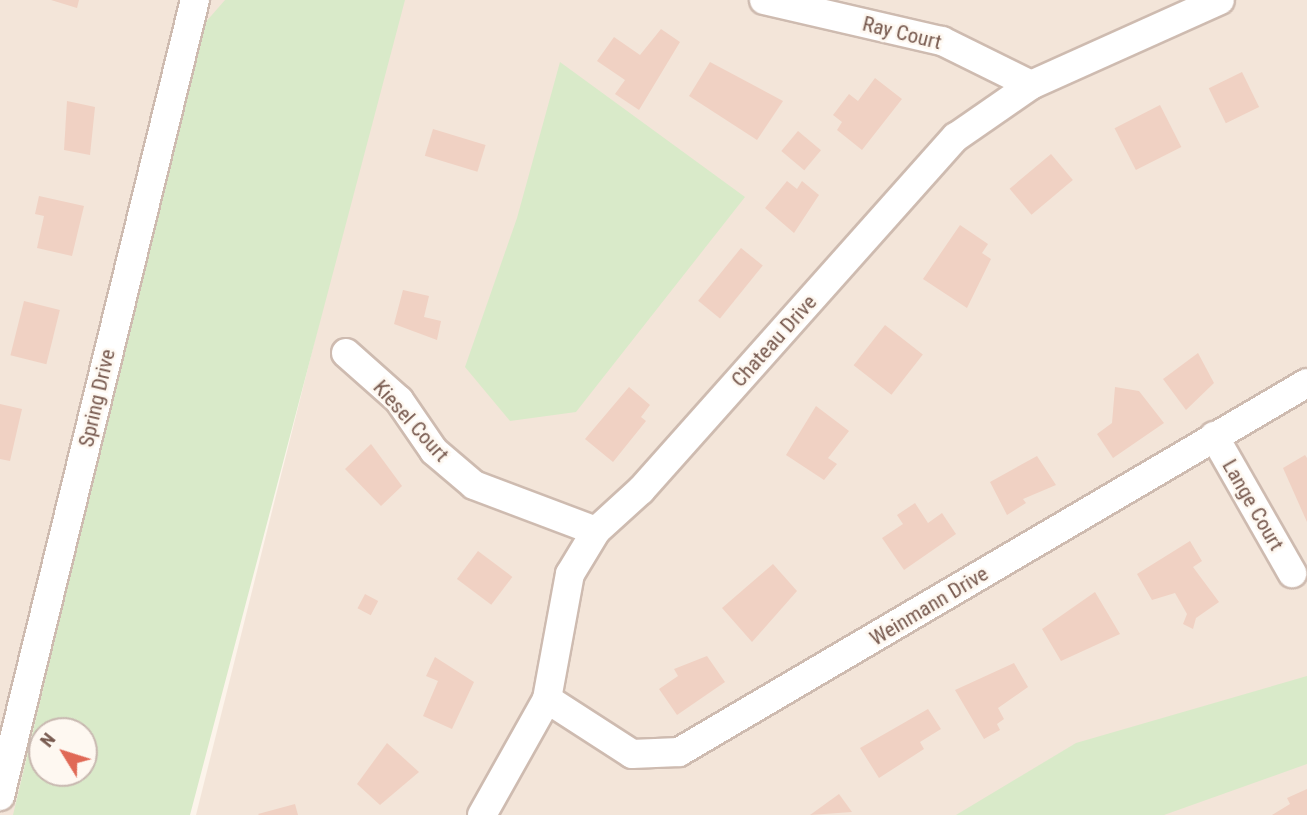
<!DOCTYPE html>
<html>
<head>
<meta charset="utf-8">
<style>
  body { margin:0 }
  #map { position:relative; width:1307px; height:815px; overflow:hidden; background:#fcf4eb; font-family:"Roboto Condensed",sans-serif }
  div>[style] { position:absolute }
  .residential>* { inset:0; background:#f3e5d9 }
  .green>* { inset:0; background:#d9eac9 }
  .building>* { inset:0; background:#f0d1c3; transform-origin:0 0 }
  .roads { filter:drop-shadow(2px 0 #cebbb0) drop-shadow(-2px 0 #cebbb0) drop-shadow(0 2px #cebbb0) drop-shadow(0 -2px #cebbb0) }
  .minor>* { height:28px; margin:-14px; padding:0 14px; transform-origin:14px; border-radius:14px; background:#fff }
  span { translate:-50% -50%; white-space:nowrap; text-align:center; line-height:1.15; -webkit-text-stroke:5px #fef8f1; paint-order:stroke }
  .street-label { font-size:21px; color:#77594e }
  .north { position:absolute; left:28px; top:717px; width:70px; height:70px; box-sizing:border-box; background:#fef8f1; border:2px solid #c8b8b0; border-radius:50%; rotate:308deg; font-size:19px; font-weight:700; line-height:28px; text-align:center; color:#77594e }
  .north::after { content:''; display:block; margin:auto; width:24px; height:32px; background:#e06956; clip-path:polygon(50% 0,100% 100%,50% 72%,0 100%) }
</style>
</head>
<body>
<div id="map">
  <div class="residential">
    <div style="clip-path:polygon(0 0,230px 0,42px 731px,37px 815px,0 815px)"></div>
    <div style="clip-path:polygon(400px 0,1307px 0,1307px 815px,196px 815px)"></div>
  </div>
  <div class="green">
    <div style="clip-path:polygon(evenodd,225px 0,405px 0,190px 815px,13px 815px,185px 93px,204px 24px,225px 0,42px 731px,84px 731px,84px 773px,42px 773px,42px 731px)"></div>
    <div style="clip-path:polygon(560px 62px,745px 197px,576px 412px,510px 421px,465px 367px,517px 218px)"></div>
    <div style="clip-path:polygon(1307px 676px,1307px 764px,1164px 815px,956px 815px,1076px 743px)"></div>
  </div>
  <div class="building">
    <div style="clip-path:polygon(51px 0,79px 0,77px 8px)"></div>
    <div style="clip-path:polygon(661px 29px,680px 42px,639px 110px,615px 94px,625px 80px,597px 61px,614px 37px,640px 55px)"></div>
    <div style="clip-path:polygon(710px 62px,783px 101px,757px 140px,689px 96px)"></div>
    <div style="left:1242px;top:72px;width:39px;height:37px;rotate:64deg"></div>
    <div style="clip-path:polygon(875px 78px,902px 99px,862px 150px,837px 130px,842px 122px,833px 115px,849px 94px,858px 101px)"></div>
    <div style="clip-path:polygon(67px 101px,95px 107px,90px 155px,64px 150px)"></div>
    <div style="left:1160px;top:105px;width:47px;height:51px;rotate:63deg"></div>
    <div style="left:433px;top:129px;width:55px;height:28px;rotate:17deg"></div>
    <div style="left:798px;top:131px;width:30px;height:26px;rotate:40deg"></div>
    <div style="left:1051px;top:154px;width:34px;height:54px;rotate:50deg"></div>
    <div style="clip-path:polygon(787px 181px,797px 189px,802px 181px,819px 195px,794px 233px,765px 208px)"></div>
    <div style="clip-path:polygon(39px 196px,84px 206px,72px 256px,37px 248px,44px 216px,35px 214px)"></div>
    <div style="clip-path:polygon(960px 225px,988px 244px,982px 253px,991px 259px,967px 308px,923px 279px)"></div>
    <div style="left:741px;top:248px;width:28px;height:68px;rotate:39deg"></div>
    <div style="clip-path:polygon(403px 290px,429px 296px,424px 317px,441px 321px,437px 340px,394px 324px)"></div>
    <div style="left:24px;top:301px;width:37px;height:56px;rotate:14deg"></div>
    <div style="left:885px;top:325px;width:48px;height:51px;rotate:38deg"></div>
    <div style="clip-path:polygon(1198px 353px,1214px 383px,1186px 410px,1163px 379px)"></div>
    <div style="clip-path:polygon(629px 387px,650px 405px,641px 417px,646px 421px,613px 462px,585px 439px)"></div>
    <div style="clip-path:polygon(1115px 387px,1139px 391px,1164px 423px,1113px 458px,1097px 434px,1112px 423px)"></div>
    <div style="clip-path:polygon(0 404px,22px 409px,10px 461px,0 459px)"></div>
    <div style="clip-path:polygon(816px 406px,849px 431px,828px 458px,837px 464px,824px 480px,786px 455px)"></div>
    <div style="clip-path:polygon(371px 444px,402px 486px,381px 506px,345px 469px)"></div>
    <div style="clip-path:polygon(1305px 455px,1307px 458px,1307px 522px,1283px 468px)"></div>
    <div style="clip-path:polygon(1037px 456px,1056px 485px,1023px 499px,1026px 503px,1007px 515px,990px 482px)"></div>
    <div style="clip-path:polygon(915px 503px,928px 523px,942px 513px,956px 534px,904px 570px,882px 538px,903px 524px,897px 515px)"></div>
    <div style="clip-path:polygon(1190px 541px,1202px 561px,1193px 567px,1219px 602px,1196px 618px,1193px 629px,1183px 624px,1187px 614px,1175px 593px,1152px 600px,1137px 574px)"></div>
    <div style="left:478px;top:551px;width:43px;height:35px;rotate:37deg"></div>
    <div style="clip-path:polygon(773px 564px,797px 591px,752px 642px,722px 608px)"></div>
    <div style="clip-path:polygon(1095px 592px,1120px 634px,1061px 661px,1042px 629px)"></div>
    <div style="left:365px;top:594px;width:15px;height:16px;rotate:28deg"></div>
    <div style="clip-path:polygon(707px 656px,725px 682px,677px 715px,659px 689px,678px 676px,674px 669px)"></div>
    <div style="clip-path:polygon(435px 657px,474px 682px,452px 729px,423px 716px,438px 681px,426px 676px)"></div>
    <div style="clip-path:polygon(1014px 663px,1028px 687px,998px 708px,1004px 719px,997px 724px,1000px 730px,984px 739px,955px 690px)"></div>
    <div style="clip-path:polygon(928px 709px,941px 729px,920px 742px,924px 749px,879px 778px,860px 748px)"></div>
    <div style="clip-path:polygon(387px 743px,419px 772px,380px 805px,357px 784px)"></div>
    <div style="clip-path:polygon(1307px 789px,1307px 815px,1272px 815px,1290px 804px,1287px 798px)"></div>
    <div style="clip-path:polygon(839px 794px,852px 812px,810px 815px)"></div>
    <div style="clip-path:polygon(295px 804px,298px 815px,259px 815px,258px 814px)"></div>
  </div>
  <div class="roads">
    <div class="minor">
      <div style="left:764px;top:0;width:183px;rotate:13deg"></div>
      <div style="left:942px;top:41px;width:99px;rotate:26.3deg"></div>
      <div style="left:346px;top:353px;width:71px;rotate:41.6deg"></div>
      <div style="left:399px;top:400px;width:62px;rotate:55.5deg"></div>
      <div style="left:434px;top:451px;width:52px;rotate:40.4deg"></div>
      <div style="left:474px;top:485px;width:130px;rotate:20.7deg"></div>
      <div style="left:1214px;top:436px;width:158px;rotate:60.3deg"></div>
      <div style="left:547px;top:699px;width:101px;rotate:32.9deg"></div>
      <div style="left:632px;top:754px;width:47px;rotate:-2.4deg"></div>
      <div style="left:679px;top:752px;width:728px;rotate:-30.44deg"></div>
      <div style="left:0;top:796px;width:820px;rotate:-76.24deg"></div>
      <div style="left:482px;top:815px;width:133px;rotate:-60.7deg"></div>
      <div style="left:547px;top:699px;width:127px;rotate:-79.6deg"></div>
      <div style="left:570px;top:574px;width:50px;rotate:-58.8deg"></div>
      <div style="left:596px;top:531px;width:61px;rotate:-42.3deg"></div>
      <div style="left:641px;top:490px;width:473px;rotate:-48.3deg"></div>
      <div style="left:956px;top:137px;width:91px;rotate:-34.7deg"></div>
      <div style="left:1031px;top:85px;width:207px;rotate:-24.2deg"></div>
    </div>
  </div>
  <div class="street-label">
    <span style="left:902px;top:33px;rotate:14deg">Ray Court</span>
    <span style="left:774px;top:341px;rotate:-48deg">Chateau Drive</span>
    <span style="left:97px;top:398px;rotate:-77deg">Spring Drive</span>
    <span style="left:411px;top:421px;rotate:48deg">Kiesel Court</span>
    <span style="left:1253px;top:505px;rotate:60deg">Lange Court</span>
    <span style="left:929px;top:606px;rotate:-31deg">Weinmann Drive</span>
  </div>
  <div class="north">N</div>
</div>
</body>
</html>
